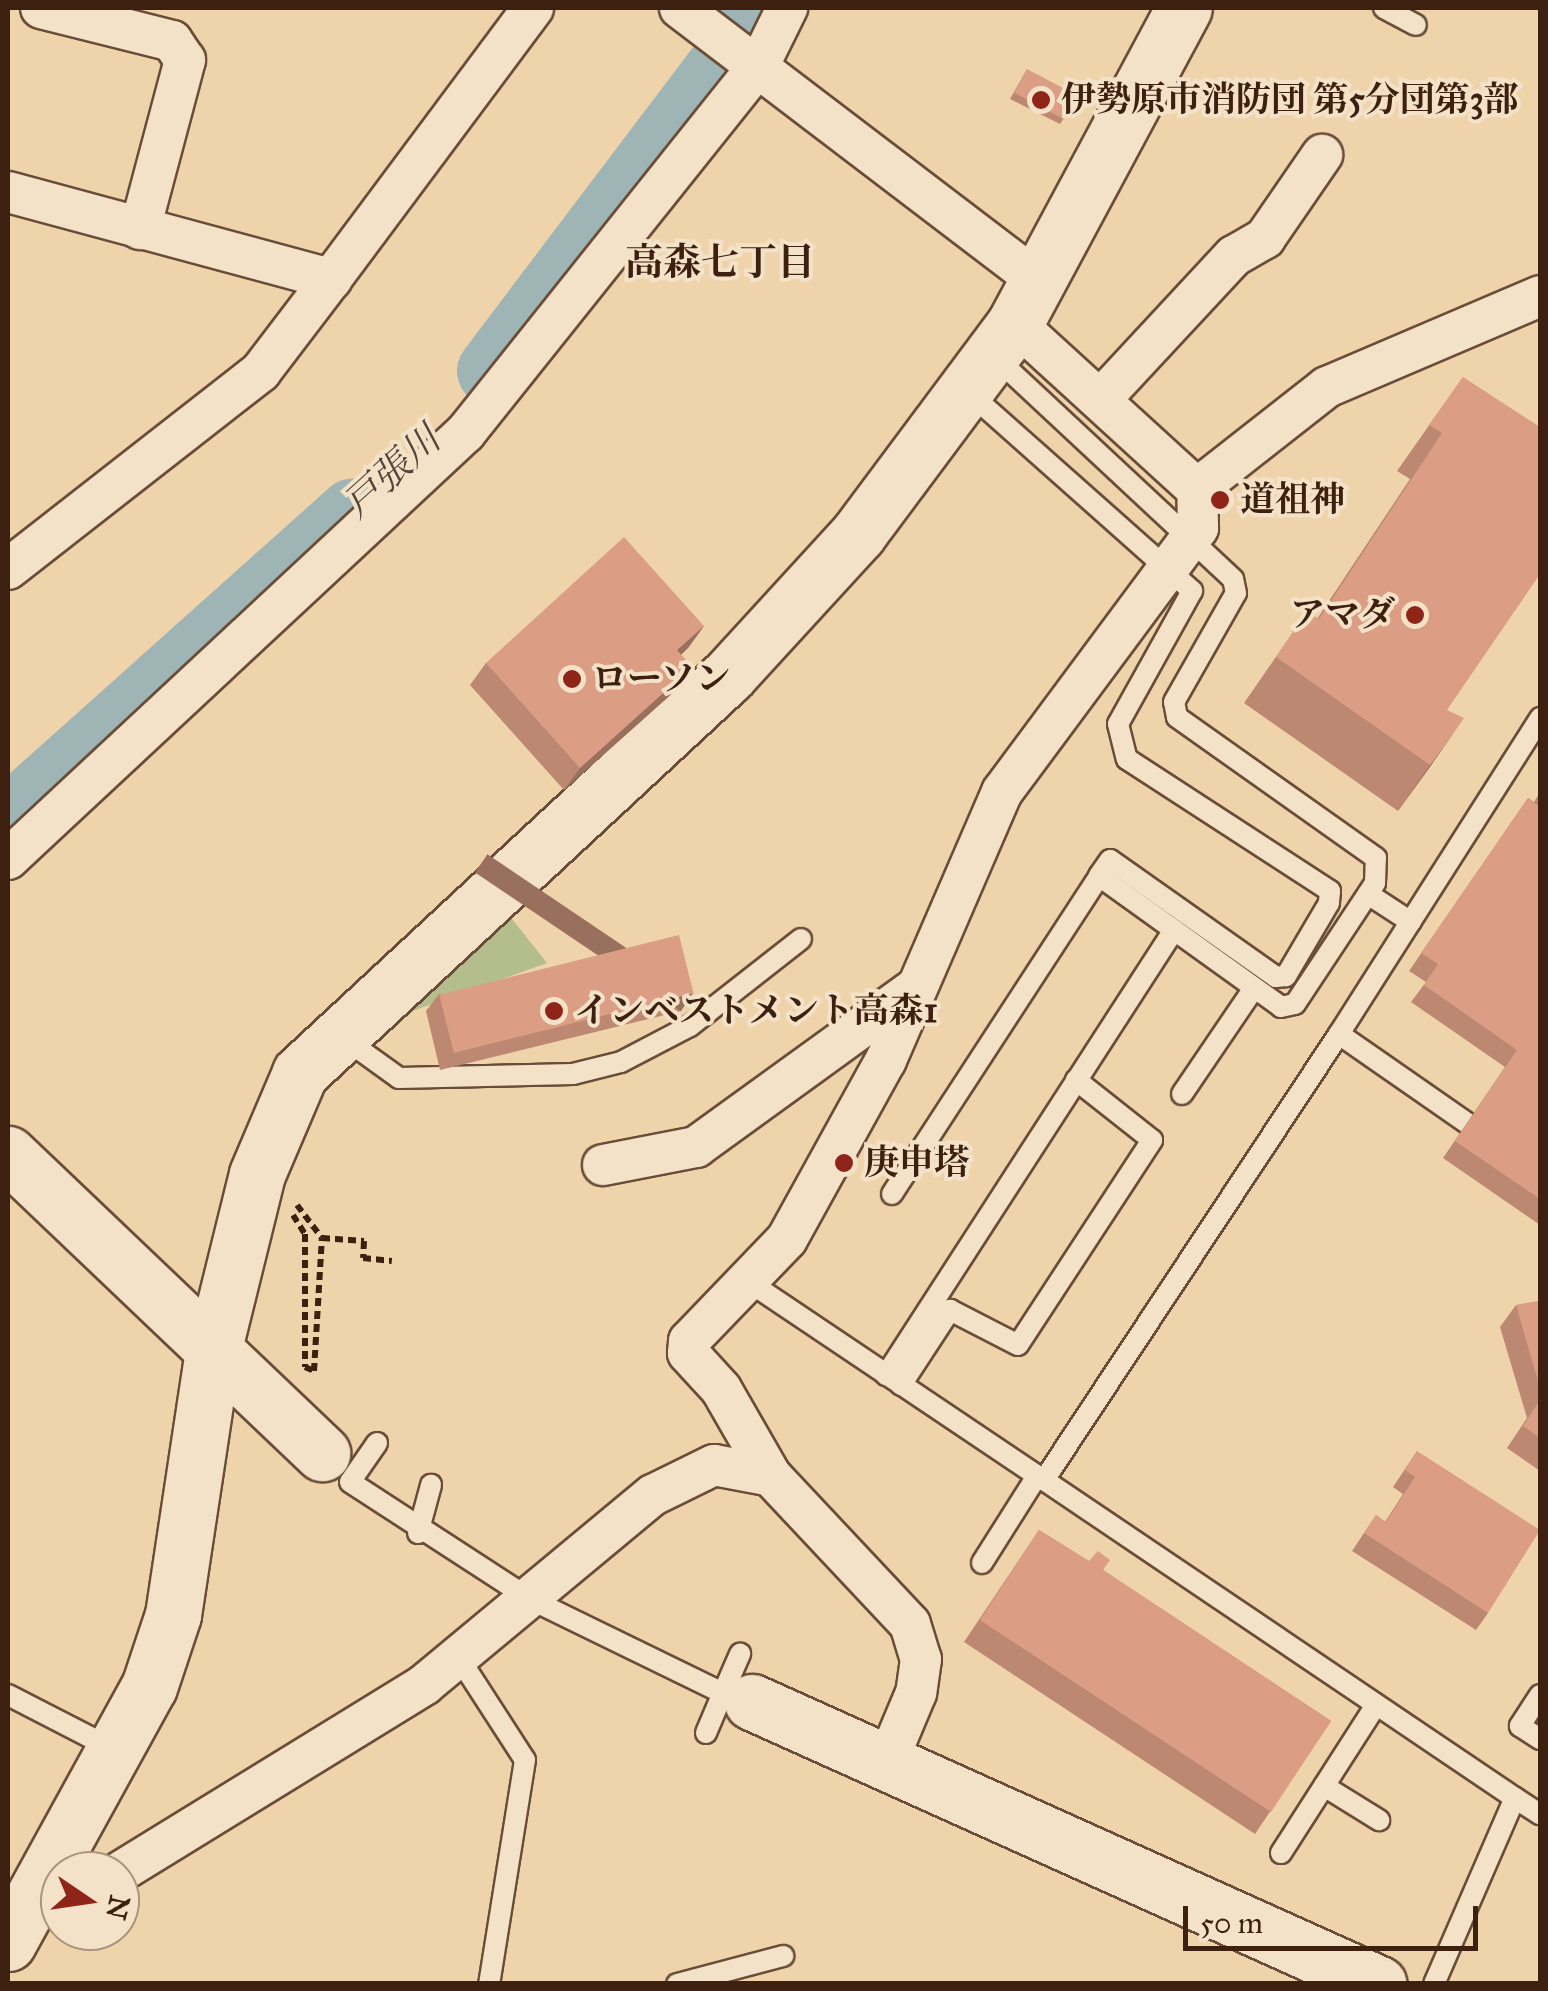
<!DOCTYPE html>
<html>
<head>
<meta charset="utf-8">
<style>
  body { margin:0 }
  #map { position:relative; width:1548px; height:1991px; overflow:hidden; background:#eed3ab; font-family:"IM FELL Great Primer","Noto Serif JP",serif }
  div>[style] { position:absolute }
  .green>* { inset:0; background:#b4be8c }
  .river>* { height:70px; margin:-35px; padding:0 35px; transform-origin:35px; border-radius:35px; background:#9fb4b5 }
  .path>* { height:6px; margin-top:-3px; transform-origin:0; background:repeating-linear-gradient(90deg,#3e2011 0 8px,transparent 0 13px) }
  .roads { filter:drop-shadow(2px 0 #6a4d38) drop-shadow(-2px 0 #6a4d38) drop-shadow(0 2px #6a4d38) drop-shadow(0 -2px #6a4d38) }
  .lane>* { height:20px; margin:-10px; padding:0 10px; transform-origin:10px; border-radius:10px; background:#f4e2c8 }
  .street>* { height:40px; margin:-20px; padding:0 20px; transform-origin:20px; border-radius:20px; background:#f4e2c8 }
  .secondary>* { height:55px; margin:-27.5px; padding:0 27.5px; transform-origin:27.5px; border-radius:27.5px; background:#f4e2c8 }
  .wall>* { inset:0; background:#bc8872 }
  .shaded-wall>* { inset:0; background:#996f5d; transform-origin:0 0 }
  .building>* { inset:0; background:#db9e85; transform-origin:0 0 }
  .dots>* { width:28px; height:28px; translate:-50% -50%; box-sizing:border-box; border:5px solid #f4e2c8; border-radius:50% }
  span { translate:-50% -50%; white-space:nowrap; text-align:center; line-height:1.15; -webkit-text-stroke:8px #f4e2c8; paint-order:stroke }
  .poi-label { font-size:35px; color:#3e2011; font-weight:700 }
  .left { translate:0 -50%; text-align:left }
  .right { translate:-100% -50%; text-align:right }
  .neighbourhood-label { font-size:38px; color:#3e2011; font-weight:700 }
  .water-label { font-size:38px; color:#56453a; font-style:italic }
  .frame { position:absolute; inset:0; border:10px solid #3e2011; pointer-events:none }
  .north { position:absolute; left:40px; top:1851px; width:100px; height:100px; box-sizing:border-box; background:#f4e2c8; border:2px solid #ab947f; border-radius:50%; rotate:103deg; font-size:28px; font-weight:700; line-height:40px; text-align:center; color:#3e2011 }
  .north::after { content:''; display:block; margin:auto; width:35px; height:45px; background:#8f2418; clip-path:polygon(50% 0,100% 100%,50% 72%,0 100%) }
  .scale { position:absolute; left:1183px; top:1906px; width:295px; height:45px; box-sizing:border-box; border:5px solid #3e2011; border-top:0; padding-left:12px; font-size:30px; line-height:35px; white-space:nowrap; color:#3e2011; -webkit-text-stroke:8px #f4e2c8; paint-order:stroke }
</style>
</head>
<body>
<div id="map">
  <div class="green">
    <div style="clip-path:polygon(508px 914px,547px 963px,404px 1014px)"></div>
  </div>
  <div class="river">
    <div style="left:745px;top:28px;width:23px;rotate:-61deg"></div>
    <div style="left:492px;top:371px;width:378px;rotate:-52.9deg"></div>
    <div style="left:8px;top:822px;width:463px;rotate:-41.8deg"></div>
  </div>
  <div class="path">
    <div style="left:297px;top:1205px;width:41px;rotate:52.9deg"></div>
    <div style="left:293px;top:1215px;width:22px;rotate:58deg"></div>
    <div style="left:305px;top:1234px;width:133px;rotate:90deg"></div>
    <div style="left:305px;top:1367px;width:10px;rotate:24deg"></div>
    <div style="left:314px;top:1371px;width:133px;rotate:-86.6deg"></div>
    <div style="left:322px;top:1238px;width:42px;rotate:4.1deg"></div>
    <div style="left:364px;top:1241px;width:17px;rotate:93deg"></div>
    <div style="left:363px;top:1258px;width:29px;rotate:6deg"></div>
  </div>
  <div class="roads">
    <div class="lane">
      <div style="left:1384px;top:8px;width:36px;rotate:28deg"></div>
      <div style="left:967px;top:391px;width:301px;rotate:41.6deg"></div>
      <div style="left:1192px;top:591px;width:152px;rotate:119.1deg"></div>
      <div style="left:1118px;top:724px;width:36px;rotate:76deg"></div>
      <div style="left:1127px;top:759px;width:242px;rotate:33deg"></div>
      <div style="left:1330px;top:891px;width:12px;rotate:95deg"></div>
      <div style="left:1329px;top:903px;width:85px;rotate:120.5deg"></div>
      <div style="left:1286px;top:976px;width:10px;rotate:174deg"></div>
      <div style="left:1276px;top:977px;width:203px;rotate:-144.8deg"></div>
      <div style="left:1110px;top:860px;width:19px;rotate:125deg"></div>
      <div style="left:1099px;top:876px;width:224px;rotate:35.7deg"></div>
      <div style="left:1281px;top:1007px;width:14px;rotate:-12deg"></div>
      <div style="left:1295px;top:1004px;width:145px;rotate:-56.5deg"></div>
      <div style="left:1375px;top:883px;width:25px;rotate:-88deg"></div>
      <div style="left:1376px;top:858px;width:244px;rotate:-144.7deg"></div>
      <div style="left:1177px;top:717px;width:15px;rotate:-101deg"></div>
      <div style="left:1174px;top:702px;width:125px;rotate:-60.4deg"></div>
      <div style="left:1236px;top:593px;width:14px;rotate:-102deg"></div>
      <div style="left:1233px;top:579px;width:327px;rotate:-137deg"></div>
      <div style="left:1368px;top:894px;width:51px;rotate:33.1deg"></div>
      <div style="left:1339px;top:1034px;width:375px;rotate:-57.5deg"></div>
      <div style="left:342px;top:1037px;width:70px;rotate:35.7deg"></div>
      <div style="left:399px;top:1078px;width:174px;rotate:-1.3deg"></div>
      <div style="left:573px;top:1074px;width:49px;rotate:-14deg"></div>
      <div style="left:621px;top:1062px;width:78px;rotate:-27.6deg"></div>
      <div style="left:690px;top:1026px;width:141px;rotate:-38.1deg"></div>
      <div style="left:1182px;top:1094px;width:128px;rotate:-55.8deg"></div>
      <div style="left:1467px;top:1123px;width:156px;rotate:-145.2deg"></div>
      <div style="left:1339px;top:1034px;width:535px;rotate:123.48deg"></div>
      <div style="left:1044px;top:1480px;width:568px;rotate:34.03deg"></div>
      <div style="left:892px;top:1194px;width:379px;rotate:-56.9deg"></div>
      <div style="left:749px;top:1282px;width:355px;rotate:33.9deg"></div>
      <div style="left:886px;top:1375px;width:530px;rotate:-57.09deg"></div>
      <div style="left:901px;top:1385px;width:90px;rotate:-56.8deg"></div>
      <div style="left:950px;top:1310px;width:76px;rotate:27.2deg"></div>
      <div style="left:1018px;top:1345px;width:245px;rotate:-56.8deg"></div>
      <div style="left:1152px;top:1140px;width:97px;rotate:-141.7deg"></div>
      <div style="left:377px;top:1443px;width:47px;rotate:124.7deg"></div>
      <div style="left:350px;top:1482px;width:215px;rotate:33deg"></div>
      <div style="left:530px;top:1599px;width:215px;rotate:26deg"></div>
      <div style="left:723px;top:1693px;width:43px;rotate:-66.4deg"></div>
      <div style="left:418px;top:1533px;width:50px;rotate:-74.8deg"></div>
      <div style="left:982px;top:1563px;width:103px;rotate:-57.7deg"></div>
      <div style="left:459px;top:1658px;width:121px;rotate:57.1deg"></div>
      <div style="left:525px;top:1760px;width:227px;rotate:99.1deg"></div>
      <div style="left:8px;top:1695px;width:118px;rotate:27.2deg"></div>
      <div style="left:1540px;top:1695px;width:37px;rotate:123deg"></div>
      <div style="left:1520px;top:1726px;width:24px;rotate:33deg"></div>
      <div style="left:706px;top:1733px;width:43px;rotate:-67deg"></div>
      <div style="left:1324px;top:1786px;width:65px;rotate:31.7deg"></div>
      <div style="left:1281px;top:1853px;width:176px;rotate:-57.3deg"></div>
      <div style="left:677px;top:1984px;width:110px;rotate:-14.8deg"></div>
      <div style="left:1434px;top:1984px;width:203px;rotate:-66.5deg"></div>
      <div style="left:1515px;top:1798px;width:30px;rotate:33deg"></div>
    </div>
    <div class="street">
      <div style="left:41px;top:8px;width:135px;rotate:14.1deg"></div>
      <div style="left:172px;top:41px;width:23px;rotate:56deg"></div>
      <div style="left:185px;top:60px;width:175px;rotate:104.9deg"></div>
      <div style="left:680px;top:8px;width:451px;rotate:37.3deg"></div>
      <div style="left:8px;top:192px;width:335px;rotate:15.1deg"></div>
      <div style="left:331px;top:279px;width:338px;rotate:-53.3deg"></div>
      <div style="left:1015px;top:323px;width:246px;rotate:42.4deg"></div>
      <div style="left:1100px;top:400px;width:197px;rotate:-47.1deg"></div>
      <div style="left:1234px;top:256px;width:36px;rotate:-30deg"></div>
      <div style="left:1265px;top:238px;width:101px;rotate:-55.5deg"></div>
      <div style="left:8px;top:569px;width:321px;rotate:-38deg"></div>
      <div style="left:261px;top:371px;width:116px;rotate:-52.7deg"></div>
      <div style="left:8px;top:859px;width:626px;rotate:-42.99deg"></div>
      <div style="left:466px;top:432px;width:470px;rotate:-51.4deg"></div>
      <div style="left:759px;top:65px;width:64px;rotate:-63.8deg"></div>
      <div style="left:603px;top:1165px;width:95px;rotate:-11deg"></div>
      <div style="left:696px;top:1147px;width:273px;rotate:-35.9deg"></div>
      <div style="left:771px;top:1476px;width:100px;rotate:-119.9deg"></div>
      <div style="left:721px;top:1389px;width:49px;rotate:-132.5deg"></div>
      <div style="left:688px;top:1353px;width:12px;rotate:-85deg"></div>
      <div style="left:689px;top:1341px;width:141px;rotate:-46.1deg"></div>
      <div style="left:787px;top:1239px;width:205px;rotate:-61.1deg"></div>
      <div style="left:886px;top:1060px;width:292px;rotate:-66.6deg"></div>
      <div style="left:1002px;top:792px;width:329px;rotate:-53.4deg"></div>
      <div style="left:1198px;top:528px;width:39px;rotate:-91deg"></div>
      <div style="left:1197px;top:489px;width:165px;rotate:-38.1deg"></div>
      <div style="left:1327px;top:387px;width:232px;rotate:-23.1deg"></div>
      <div style="left:120px;top:1872px;width:358px;rotate:-31.6deg"></div>
      <div style="left:425px;top:1684px;width:296px;rotate:-39.7deg"></div>
      <div style="left:653px;top:1495px;width:68px;rotate:-26.2deg"></div>
      <div style="left:714px;top:1465px;width:58px;rotate:10.9deg"></div>
      <div style="left:771px;top:1476px;width:203px;rotate:46.8deg"></div>
      <div style="left:910px;top:1624px;width:37px;rotate:73deg"></div>
      <div style="left:921px;top:1659px;width:34px;rotate:98deg"></div>
      <div style="left:916px;top:1693px;width:75px;rotate:112.8deg"></div>
    </div>
    <div class="secondary">
      <div style="left:8px;top:1154px;width:434px;rotate:43.6deg"></div>
      <div style="left:752px;top:1702px;width:687px;rotate:24.22deg"></div>
      <div style="left:8px;top:1943px;width:292px;rotate:-61.2deg"></div>
      <div style="left:149px;top:1687px;width:76px;rotate:-71.6deg"></div>
      <div style="left:173px;top:1615px;width:262px;rotate:-81.4deg"></div>
      <div style="left:212px;top:1356px;width:187px;rotate:-76.1deg"></div>
      <div style="left:257px;top:1174px;width:110px;rotate:-66.9deg"></div>
      <div style="left:300px;top:1073px;width:584px;rotate:-42.85deg"></div>
      <div style="left:728px;top:676px;width:193px;rotate:-47.5deg"></div>
      <div style="left:858px;top:534px;width:263px;rotate:-53.3deg"></div>
      <div style="left:1015px;top:323px;width:357px;rotate:-61.8deg"></div>
    </div>
  </div>
  <div class="wall">
    <div style="clip-path:polygon(1027px 69px,1064px 118px,1060px 124px,1010px 99px)"></div>
    <div style="clip-path:polygon(1463px 377px,1447px 710px,1432px 764px,1398px 811px,1244px 703px,1307px 612px,1317px 619px,1410px 479px,1397px 471px)"></div>
    <div style="clip-path:polygon(704px 626px,688px 648px,681px 655px,692px 667px,676px 690px,564px 790px,470px 685px,486px 663px)"></div>
    <div style="clip-path:polygon(1540px 792px,1540px 1225px,1443px 1158px,1505px 1067px,1411px 1002px,1426px 982px,1409px 971px,1528px 798px,1534px 802px)"></div>
    <div style="clip-path:polygon(693px 993px,681px 1011px,440px 1070px,426px 1011px,439px 994px)"></div>
    <div style="clip-path:polygon(1540px 1301px,1540px 1471px,1507px 1448px,1527px 1418px,1500px 1327px,1516px 1305px)"></div>
    <div style="clip-path:polygon(1417px 1451px,1488px 1613px,1476px 1630px,1352px 1551px,1376px 1515px,1385px 1522px,1403px 1494px,1393px 1487px)"></div>
    <div style="clip-path:polygon(1039px 1530px,1103px 1570px,1331px 1721px,1255px 1834px,964px 1642px)"></div>
  </div>
  <div class="shaded-wall">
    <div style="clip-path:polygon(704px 626px,688px 648px,661px 673px,677px 650px)"></div>
    <div style="clip-path:polygon(692px 667px,676px 690px,564px 790px,580px 768px)"></div>
    <div style="clip-path:polygon(1464px 718px,1432px 764px,1398px 811px,1430px 765px)"></div>
    <div style="left:693px;top:993px;width:22px;height:248px;rotate:124deg"></div>
  </div>
  <div class="building">
    <div style="left:1027px;top:69px;width:55px;height:27px;rotate:28deg"></div>
    <div style="clip-path:polygon(1463px 377px,1540px 427px,1540px 574px,1447px 710px,1464px 718px,1430px 765px,1276px 657px,1307px 612px,1319px 619px,1442px 433px,1429px 425px)"></div>
    <div style="clip-path:polygon(624px 537px,704px 626px,677px 650px,692px 667px,580px 768px,486px 663px)"></div>
    <div style="clip-path:polygon(1528px 798px,1540px 807px,1540px 1199px,1455px 1141px,1517px 1050px,1424px 985px,1438px 964px,1421px 953px)"></div>
    <div style="left:679px;top:935px;width:60px;height:247px;rotate:76deg"></div>
    <div style="clip-path:polygon(1540px 1301px,1540px 1388px,1516px 1305px)"></div>
    <div style="clip-path:polygon(1540px 1400px,1540px 1438px,1523px 1426px)"></div>
    <div style="clip-path:polygon(1417px 1451px,1540px 1530px,1488px 1613px,1364px 1533px,1376px 1515px,1386px 1522px,1415px 1477px,1405px 1470px)"></div>
    <div style="clip-path:polygon(1039px 1530px,1089px 1561px,1098px 1551px,1110px 1560px,1103px 1570px,1331px 1721px,1271px 1812px,980px 1620px)"></div>
  </div>
  <div class="dots">
    <div style="left:1041px;top:100px;background:#8f2418"></div>
    <div style="left:1220px;top:500px;background:#8f2418"></div>
    <div style="left:1415px;top:615px;background:#8f2418"></div>
    <div style="left:572px;top:679px;background:#8f2418"></div>
    <div style="left:554px;top:1011px;background:#8f2418"></div>
    <div style="left:844px;top:1163px;background:#8f2418"></div>
  </div>
  <div class="poi-label">
    <span class="left" style="left:1061px;top:100px">伊勢原市消防団 第5分団第3部</span>
    <span class="left" style="left:1240px;top:500px">道祖神</span>
    <span class="right" style="left:1395px;top:615px">アマダ</span>
    <span class="left" style="left:592px;top:679px">ローソン</span>
    <span class="left" style="left:574px;top:1011px">インベストメント高森1</span>
    <span class="left" style="left:864px;top:1163px">庚申塔</span>
  </div>
  <div class="neighbourhood-label">
    <span style="left:720px;top:263px">高森七丁目</span>
  </div>
  <div class="water-label">
    <span style="left:392px;top:472px;rotate:-42deg">戸張川</span>
  </div>
  <div class="frame"></div>
  <div class="north">N</div>
  <div class="scale">50 m</div>
</div>
</body>
</html>
